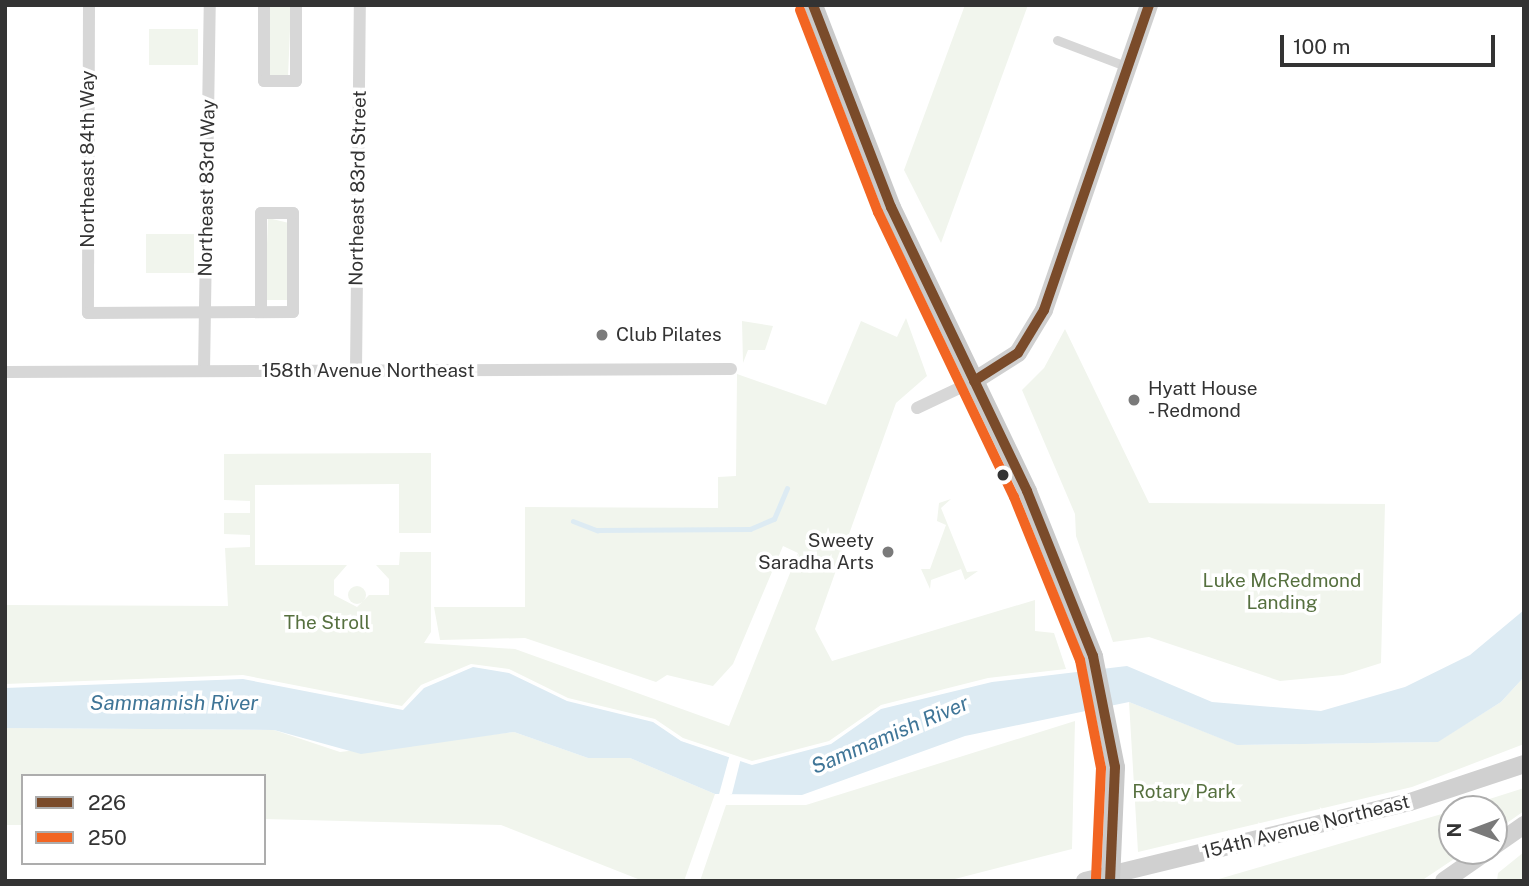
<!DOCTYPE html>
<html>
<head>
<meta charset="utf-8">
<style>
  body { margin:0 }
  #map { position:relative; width:1529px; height:886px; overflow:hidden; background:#fff; font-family:"Public Sans",sans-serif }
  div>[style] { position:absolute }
  .green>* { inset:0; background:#f1f5ed; transform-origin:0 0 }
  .round { border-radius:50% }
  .water>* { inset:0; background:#ddebf3 }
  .pier>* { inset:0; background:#fff }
  .stream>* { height:4.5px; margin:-2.25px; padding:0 2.25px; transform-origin:2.25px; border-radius:2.25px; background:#ddebf3 }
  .pedestrian>* { height:9px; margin:-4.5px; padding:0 4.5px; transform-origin:4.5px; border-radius:4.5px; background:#d7d7d7 }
  .minor>* { height:12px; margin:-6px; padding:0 6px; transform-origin:6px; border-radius:6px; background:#d7d7d7 }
  .secondary>* { height:18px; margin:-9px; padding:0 9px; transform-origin:9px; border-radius:9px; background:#d0d0d0 }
  .primary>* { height:19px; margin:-9.5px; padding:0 9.5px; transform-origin:9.5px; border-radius:9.5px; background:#cacaca }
  .bus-1>* { height:10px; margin:-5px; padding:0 5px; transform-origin:5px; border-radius:5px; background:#7a4b2a }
  .bus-2>* { height:10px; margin:-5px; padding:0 5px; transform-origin:5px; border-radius:5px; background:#f26522 }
  .dots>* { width:19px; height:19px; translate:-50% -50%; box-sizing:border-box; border:4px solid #fff; border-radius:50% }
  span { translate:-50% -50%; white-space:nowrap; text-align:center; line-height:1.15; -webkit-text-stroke:7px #fff; paint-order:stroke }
  .street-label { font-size:19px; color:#333 }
  .poi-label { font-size:19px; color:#333 }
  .left { translate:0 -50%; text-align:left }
  .right { translate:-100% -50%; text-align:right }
  .park-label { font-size:19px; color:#56703f }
  .water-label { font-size:21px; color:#3f7597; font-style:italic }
  .frame { position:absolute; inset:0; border:7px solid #333; pointer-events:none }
  .legend { position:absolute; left:21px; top:774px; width:245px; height:91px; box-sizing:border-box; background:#fff; border:2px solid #adadad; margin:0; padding:9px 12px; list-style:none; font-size:21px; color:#333 }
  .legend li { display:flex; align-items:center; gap:14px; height:35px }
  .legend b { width:35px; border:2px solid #adadad }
  .north { position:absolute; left:1438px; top:795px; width:70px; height:70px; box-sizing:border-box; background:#fff; border:2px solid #adadad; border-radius:50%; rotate:270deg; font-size:19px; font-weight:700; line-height:28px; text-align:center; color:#333 }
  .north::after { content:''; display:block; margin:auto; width:24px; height:32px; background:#7a7a7a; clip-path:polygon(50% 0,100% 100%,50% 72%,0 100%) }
  .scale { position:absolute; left:1280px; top:35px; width:215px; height:32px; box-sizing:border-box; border:4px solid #333; border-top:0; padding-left:9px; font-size:21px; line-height:24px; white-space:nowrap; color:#333; -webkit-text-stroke:5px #fff; paint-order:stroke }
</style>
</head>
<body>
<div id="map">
  <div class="green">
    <div style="clip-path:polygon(268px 5px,291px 5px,288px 77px,270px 77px)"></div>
    <div style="clip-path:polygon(965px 5px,1028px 5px,941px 243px,904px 170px)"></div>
    <div style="left:149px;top:29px;width:49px;height:36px"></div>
    <div style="clip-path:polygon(268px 218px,289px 223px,289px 300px,265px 300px)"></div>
    <div style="left:194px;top:234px;width:39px;height:48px;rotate:90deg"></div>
    <div style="clip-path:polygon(906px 318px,927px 376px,896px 403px,815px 629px,832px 661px,1035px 600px,1035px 631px,1054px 633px,1066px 669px,988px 678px,881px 705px,829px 741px,752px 761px,683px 738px,655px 719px,568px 698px,509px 669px,471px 664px,421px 685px,402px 706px,243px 675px,5px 684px,5px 605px,228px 606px,225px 548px,250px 547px,250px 535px,224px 534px,224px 513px,250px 513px,250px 501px,224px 500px,224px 454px,431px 453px,431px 533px,399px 533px,399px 484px,255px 485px,255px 565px,347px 565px,334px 580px,334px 595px,357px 607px,369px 595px,389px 595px,389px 579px,376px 565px,399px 565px,400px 552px,431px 552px,431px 632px,424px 643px,515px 649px,729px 726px,798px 553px,783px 546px,733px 664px,713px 686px,667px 675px,656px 682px,525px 638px,440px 640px,434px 607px,525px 607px,525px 507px,718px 508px,718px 477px,736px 476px,737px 374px,826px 405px,861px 321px,897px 337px)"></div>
    <div style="clip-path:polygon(742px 321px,773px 326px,765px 350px,748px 350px,743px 363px)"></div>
    <div style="clip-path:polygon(1065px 329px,1149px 503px,1385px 504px,1381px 663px,1343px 675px,1280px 681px,1149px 637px,1113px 642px,1076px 536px,1075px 514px,1022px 390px,1044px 368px)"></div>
    <div style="clip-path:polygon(951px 499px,941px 508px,967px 572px,978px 571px,965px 580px,961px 569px,931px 580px,930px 589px,921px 569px,930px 569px,946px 525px,937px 521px,939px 503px)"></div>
    <div class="round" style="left:348px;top:586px;width:18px;height:18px"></div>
    <div style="clip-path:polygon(1524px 677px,1524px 744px,1412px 787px,1138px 852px,1129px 702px,1238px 745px,1437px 742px,1501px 702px)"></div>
    <div style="clip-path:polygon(1075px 721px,1072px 849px,947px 881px,700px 881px,726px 805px,806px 805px)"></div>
    <div style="clip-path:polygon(5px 728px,274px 730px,340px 752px,514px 732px,588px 758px,630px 758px,715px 794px,684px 881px,643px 881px,501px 825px,264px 819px,264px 776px,23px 776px,23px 825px,5px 825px)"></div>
    <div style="clip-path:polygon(1524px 788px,1524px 811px,1494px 832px,1494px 809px,1458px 809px)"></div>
    <div style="clip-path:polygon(1452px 811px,1452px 851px,1466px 851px,1421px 881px,1212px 881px)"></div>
    <div style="clip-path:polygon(1524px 852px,1524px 879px,1497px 881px,1498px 873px)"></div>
  </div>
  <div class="water">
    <div style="clip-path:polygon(1524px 610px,1524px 677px,1501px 702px,1438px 742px,1237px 745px,1129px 702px,965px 736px,802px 795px,715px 794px,630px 758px,588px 758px,514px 732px,361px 754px,274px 730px,5px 728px,5px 688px,243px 679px,403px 710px,424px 688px,473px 667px,509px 673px,567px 701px,653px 722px,681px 741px,752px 765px,831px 744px,881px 709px,992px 682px,1127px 666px,1212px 702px,1321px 711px,1405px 687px,1470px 655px)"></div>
  </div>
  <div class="pier">
    <div style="clip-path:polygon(730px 754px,741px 758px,732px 794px,718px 798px)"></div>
  </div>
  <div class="stream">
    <div style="left:573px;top:521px;width:26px;rotate:21deg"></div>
    <div style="left:597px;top:530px;width:153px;rotate:-0.4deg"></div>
    <div style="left:750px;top:529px;width:26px;rotate:-23deg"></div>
    <div style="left:774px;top:519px;width:33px;rotate:-67deg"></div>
  </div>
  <div class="pedestrian">
    <div style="left:1057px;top:40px;width:76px;rotate:20.8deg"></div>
  </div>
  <div class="minor">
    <div style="left:89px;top:5px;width:308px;rotate:90.2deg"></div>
    <div style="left:88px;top:313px;width:205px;rotate:-0.3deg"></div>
    <div style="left:293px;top:312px;width:99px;rotate:-90deg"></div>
    <div style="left:293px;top:213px;width:32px;rotate:180deg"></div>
    <div style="left:261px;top:213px;width:99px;rotate:90deg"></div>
    <div style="left:264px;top:5px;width:76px;rotate:90deg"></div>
    <div style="left:264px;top:81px;width:32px"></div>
    <div style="left:296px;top:81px;width:76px;rotate:-90deg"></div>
    <div style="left:204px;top:371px;width:366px;rotate:-89.1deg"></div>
    <div style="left:356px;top:371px;width:366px;rotate:-89.4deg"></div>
    <div style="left:5px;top:372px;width:726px;rotate:-0.24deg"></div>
    <div style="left:917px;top:408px;width:63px;rotate:-25.3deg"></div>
  </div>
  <div class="secondary">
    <div style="left:974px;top:381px;width:52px;rotate:-32.5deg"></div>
    <div style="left:1018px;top:353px;width:50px;rotate:-58.8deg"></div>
    <div style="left:1044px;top:310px;width:323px;rotate:-71deg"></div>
    <div style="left:1494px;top:846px;width:37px;rotate:-35deg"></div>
    <div style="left:1085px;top:881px;width:334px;rotate:-13.7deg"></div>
    <div style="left:1410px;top:802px;width:120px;rotate:-18.4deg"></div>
    <div style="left:1444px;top:881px;width:52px;rotate:-34.9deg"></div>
  </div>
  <div class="primary">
    <div style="left:813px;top:5px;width:217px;rotate:68.9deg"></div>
    <div style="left:891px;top:207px;width:315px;rotate:64.4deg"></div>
    <div style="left:1027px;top:491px;width:178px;rotate:68.2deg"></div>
    <div style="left:1093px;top:656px;width:113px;rotate:78.8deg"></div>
    <div style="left:1115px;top:767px;width:114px;rotate:92.5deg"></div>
  </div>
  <div class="bus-1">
    <div style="left:813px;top:5px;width:217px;rotate:68.9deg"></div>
    <div style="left:891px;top:207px;width:315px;rotate:64.4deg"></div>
    <div style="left:1027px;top:491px;width:178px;rotate:68.2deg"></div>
    <div style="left:1093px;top:656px;width:113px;rotate:78.8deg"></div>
    <div style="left:1115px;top:767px;width:114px;rotate:92.5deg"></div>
    <div style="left:974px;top:381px;width:52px;rotate:-32.5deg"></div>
    <div style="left:1018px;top:353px;width:50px;rotate:-58.8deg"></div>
    <div style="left:1044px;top:310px;width:323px;rotate:-71deg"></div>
  </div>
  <div class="bus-2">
    <div style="left:800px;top:10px;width:217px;rotate:68.9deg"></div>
    <div style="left:878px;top:212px;width:316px;rotate:64.5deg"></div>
    <div style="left:1014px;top:497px;width:176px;rotate:68deg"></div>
    <div style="left:1080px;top:660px;width:110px;rotate:79deg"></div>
    <div style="left:1101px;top:768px;width:112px;rotate:92.6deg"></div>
  </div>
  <div class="dots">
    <div style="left:602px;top:335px;background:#7a7a7a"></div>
    <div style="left:1134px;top:400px;background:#7a7a7a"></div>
    <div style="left:1003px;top:475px;background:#333"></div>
    <div style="left:888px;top:552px;background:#7a7a7a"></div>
  </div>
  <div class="street-label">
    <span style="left:88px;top:159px;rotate:-90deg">Northeast 84th Way</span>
    <span style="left:207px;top:188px;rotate:-89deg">Northeast 83rd Way</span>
    <span style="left:358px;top:188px;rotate:-89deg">Northeast 83rd Street</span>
    <span style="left:368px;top:371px">158th Avenue Northeast</span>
    <span style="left:1306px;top:827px;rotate:-14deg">154th Avenue Northeast</span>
  </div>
  <div class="poi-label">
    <span class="left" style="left:616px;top:335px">Club Pilates</span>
    <span class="left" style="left:1148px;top:400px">Hyatt House<br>- Redmond</span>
    <span class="right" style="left:874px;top:552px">Sweety<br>Saradha Arts</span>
  </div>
  <div class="park-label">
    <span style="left:1282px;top:592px">Luke McRedmond<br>Landing</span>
    <span style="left:327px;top:623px">The Stroll</span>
    <span style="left:1184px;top:792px">Rotary Park</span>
  </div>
  <div class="water-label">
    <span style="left:174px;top:703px">Sammamish River</span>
    <span style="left:890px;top:735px;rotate:-23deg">Sammamish River</span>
  </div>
  <div class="frame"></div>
  <ul class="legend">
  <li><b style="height:9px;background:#7a4b2a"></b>226</li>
  <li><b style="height:9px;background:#f26522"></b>250</li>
  </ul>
  <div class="north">N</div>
  <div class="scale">100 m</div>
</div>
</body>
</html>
